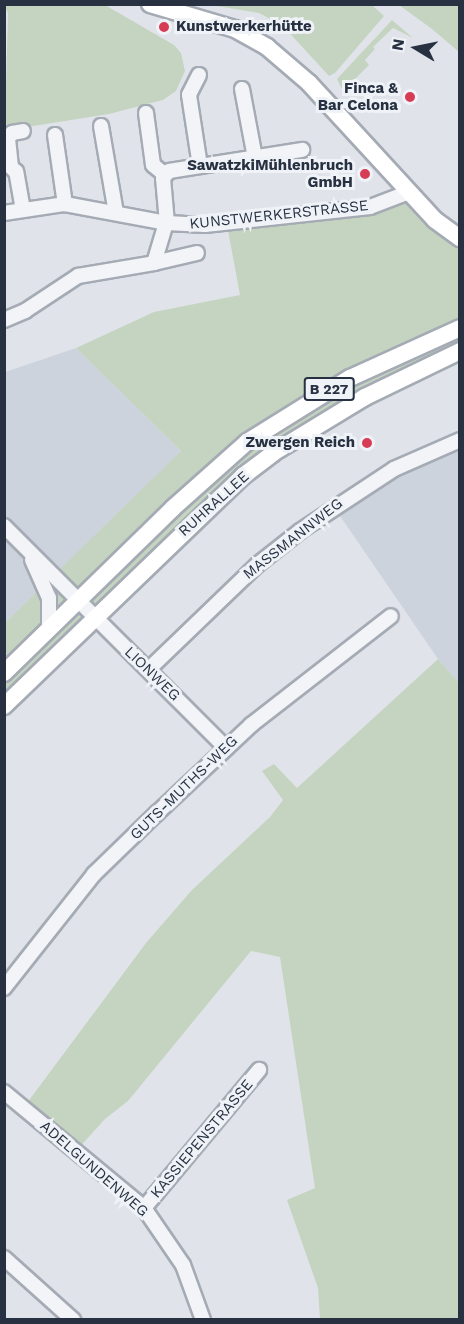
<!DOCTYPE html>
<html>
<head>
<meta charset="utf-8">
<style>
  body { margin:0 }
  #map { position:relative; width:464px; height:1324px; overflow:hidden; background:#e0e4ea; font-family:"Work Sans",sans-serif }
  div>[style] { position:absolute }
  .built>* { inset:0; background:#cdd3dc }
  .green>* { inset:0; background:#c5d4c0 }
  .roads { filter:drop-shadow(2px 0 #a5abb4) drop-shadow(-2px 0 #a5abb4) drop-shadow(0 2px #a5abb4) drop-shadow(0 -2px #a5abb4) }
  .minor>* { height:14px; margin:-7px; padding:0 7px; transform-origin:7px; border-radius:7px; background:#f3f4f8 }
  .major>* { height:16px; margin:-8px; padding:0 8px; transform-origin:8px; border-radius:8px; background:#fff }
  .dots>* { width:16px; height:16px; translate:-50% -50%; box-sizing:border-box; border:3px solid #eff3f7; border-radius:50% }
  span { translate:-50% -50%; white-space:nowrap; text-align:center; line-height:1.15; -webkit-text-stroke:6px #eff3f7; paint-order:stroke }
  .shield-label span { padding:2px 4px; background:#eff3f7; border:2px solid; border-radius:4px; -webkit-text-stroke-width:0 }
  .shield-label { font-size:14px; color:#273142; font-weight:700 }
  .poi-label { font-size:15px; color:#273142; font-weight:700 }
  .left { translate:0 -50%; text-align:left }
  .right { translate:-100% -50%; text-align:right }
  .street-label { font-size:15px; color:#273142 }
  .frame { position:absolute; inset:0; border:6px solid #273142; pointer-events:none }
  .north { position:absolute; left:386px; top:18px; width:60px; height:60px; -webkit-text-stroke:4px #eff3f7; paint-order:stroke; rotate:280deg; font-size:16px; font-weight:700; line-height:24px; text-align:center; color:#273142 }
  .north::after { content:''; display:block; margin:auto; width:21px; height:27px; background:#273142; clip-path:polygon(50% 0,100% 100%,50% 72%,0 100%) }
</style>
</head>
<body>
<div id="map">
  <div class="built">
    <div style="clip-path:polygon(76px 348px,181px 451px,153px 483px,5px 623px,5px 372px)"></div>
    <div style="clip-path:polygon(459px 448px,459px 683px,438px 659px,338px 513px,399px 474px)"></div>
  </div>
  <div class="green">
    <div style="clip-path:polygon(4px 5px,105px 5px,174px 45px,181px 53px,185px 71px,176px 91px,163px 100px,109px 114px,33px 126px,5px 124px,8px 13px)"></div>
    <div style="clip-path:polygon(211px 5px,372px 5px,384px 16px,335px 73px,329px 76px,283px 26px,259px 13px)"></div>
    <div style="clip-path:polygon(399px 5px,459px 5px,459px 52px,432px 29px)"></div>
    <div style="clip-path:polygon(392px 20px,413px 38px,393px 28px,373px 47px,375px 49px,365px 60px,369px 65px,343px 91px,337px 79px)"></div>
    <div style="clip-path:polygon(409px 193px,437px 228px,459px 246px,459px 327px,296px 409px,459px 329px,459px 351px,273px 452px,5px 705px,5px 623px,181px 451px,76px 348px,154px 312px,240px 295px,227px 225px,262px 222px)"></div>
    <div style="clip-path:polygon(438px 659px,460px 684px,459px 1319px,320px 1319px,318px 1288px,287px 1200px,315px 1188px,280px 957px,251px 951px,128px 1101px,105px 1119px,76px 1151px,24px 1107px,146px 943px,191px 891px,270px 817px,283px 800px,262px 771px,274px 764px,297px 788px)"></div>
  </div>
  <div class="roads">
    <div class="minor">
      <div style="left:199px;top:75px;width:22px;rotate:117deg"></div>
      <div style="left:189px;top:95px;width:72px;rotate:81.2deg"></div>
      <div style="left:242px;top:89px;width:70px;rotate:79.3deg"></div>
      <div style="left:146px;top:113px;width:52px;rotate:82.3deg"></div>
      <div style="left:153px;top:165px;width:14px;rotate:39deg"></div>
      <div style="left:101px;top:126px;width:88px;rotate:80.2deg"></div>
      <div style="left:55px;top:135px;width:70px;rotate:81.8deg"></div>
      <div style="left:23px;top:210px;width:39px;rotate:-100deg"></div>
      <div style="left:16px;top:172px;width:7px;rotate:-135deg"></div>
      <div style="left:11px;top:167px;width:29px;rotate:-96deg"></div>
      <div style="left:8px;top:138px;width:6px;rotate:-51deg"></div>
      <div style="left:12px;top:133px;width:11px;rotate:-10deg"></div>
      <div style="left:4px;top:213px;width:62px;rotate:-8.4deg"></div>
      <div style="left:65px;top:204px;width:104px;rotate:10.6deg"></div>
      <div style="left:167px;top:223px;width:38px;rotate:3deg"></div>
      <div style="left:205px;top:225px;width:166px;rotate:-6.2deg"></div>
      <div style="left:370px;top:207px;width:42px;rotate:-21deg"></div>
      <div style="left:167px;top:223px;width:45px;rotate:-95.1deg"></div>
      <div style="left:163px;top:178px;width:9px;rotate:-49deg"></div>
      <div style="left:169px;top:171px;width:135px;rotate:-9deg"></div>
      <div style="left:154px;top:263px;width:44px;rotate:-13.1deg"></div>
      <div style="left:4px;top:320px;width:23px;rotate:-23deg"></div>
      <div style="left:25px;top:311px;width:64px;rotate:-33.4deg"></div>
      <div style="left:78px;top:276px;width:77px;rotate:-9.7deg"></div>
      <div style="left:154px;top:263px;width:42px;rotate:-73.3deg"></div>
      <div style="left:4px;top:526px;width:314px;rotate:45deg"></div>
      <div style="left:32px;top:560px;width:42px;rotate:65.9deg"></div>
      <div style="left:49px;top:598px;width:31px;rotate:90deg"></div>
      <div style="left:149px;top:669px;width:150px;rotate:-43.9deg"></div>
      <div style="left:257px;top:565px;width:55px;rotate:-38.3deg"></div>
      <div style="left:300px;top:531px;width:113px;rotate:-33.4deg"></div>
      <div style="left:394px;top:469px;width:72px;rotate:-23.7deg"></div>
      <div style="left:4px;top:988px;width:145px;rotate:-51.7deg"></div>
      <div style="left:94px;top:874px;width:88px;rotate:-44.1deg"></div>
      <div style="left:157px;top:813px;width:129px;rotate:-43.1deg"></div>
      <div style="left:251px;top:725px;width:177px;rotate:-37.9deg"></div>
      <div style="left:4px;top:1092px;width:182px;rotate:39.6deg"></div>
      <div style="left:144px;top:1208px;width:69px;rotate:55.6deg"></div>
      <div style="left:183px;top:1265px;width:59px;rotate:70deg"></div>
      <div style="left:144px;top:1208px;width:180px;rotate:-50.2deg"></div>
      <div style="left:4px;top:1258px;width:93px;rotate:41.9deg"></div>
    </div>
    <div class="major">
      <div style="left:150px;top:4px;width:89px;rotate:16.4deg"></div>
      <div style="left:235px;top:29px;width:37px;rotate:29deg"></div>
      <div style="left:267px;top:47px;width:55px;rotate:40.6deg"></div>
      <div style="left:309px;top:83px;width:186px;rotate:47.4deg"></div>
      <div style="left:435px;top:220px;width:31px;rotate:36deg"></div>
      <div style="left:4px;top:673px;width:236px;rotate:-44.3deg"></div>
      <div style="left:173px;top:508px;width:99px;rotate:-41.7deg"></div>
      <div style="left:247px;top:442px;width:121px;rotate:-31.9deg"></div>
      <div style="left:350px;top:378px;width:121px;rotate:-24.4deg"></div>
      <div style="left:4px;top:706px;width:332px;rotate:-43.9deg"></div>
      <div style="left:243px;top:476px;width:38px;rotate:-37deg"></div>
      <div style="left:273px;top:453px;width:108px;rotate:-31.3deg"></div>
      <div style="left:365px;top:397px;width:106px;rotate:-25.8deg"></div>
    </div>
  </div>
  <div class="dots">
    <div style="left:164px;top:27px;background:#d73c55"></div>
    <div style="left:410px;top:97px;background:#d73c55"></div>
    <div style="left:365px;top:174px;background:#d73c55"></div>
    <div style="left:367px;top:443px;background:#d73c55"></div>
  </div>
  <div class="shield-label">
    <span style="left:329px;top:389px">B 227</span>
  </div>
  <div class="poi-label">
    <span class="left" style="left:176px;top:27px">Kunstwerkerhütte</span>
    <span class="right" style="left:398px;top:97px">Finca &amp;<br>Bar Celona</span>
    <span class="right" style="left:353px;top:174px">SawatzkiMühlenbruch<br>GmbH</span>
    <span class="right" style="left:355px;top:443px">Zwergen Reich</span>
  </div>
  <div class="street-label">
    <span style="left:279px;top:215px;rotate:-6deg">KUNSTWERKERSTRASSE</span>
    <span style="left:214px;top:504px;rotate:-42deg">RUHRALLEE</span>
    <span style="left:293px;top:539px;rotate:-38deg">MASSMANNWEG</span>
    <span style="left:152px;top:674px;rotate:44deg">LIONWEG</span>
    <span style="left:184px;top:788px;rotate:-44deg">GUTS-MUTHS-WEG</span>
    <span style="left:202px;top:1139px;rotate:-50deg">KASSIEPENSTRASSE</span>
    <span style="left:94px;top:1169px;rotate:41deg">ADELGUNDENWEG</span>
  </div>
  <div class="frame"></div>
  <div class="north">N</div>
</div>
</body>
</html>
